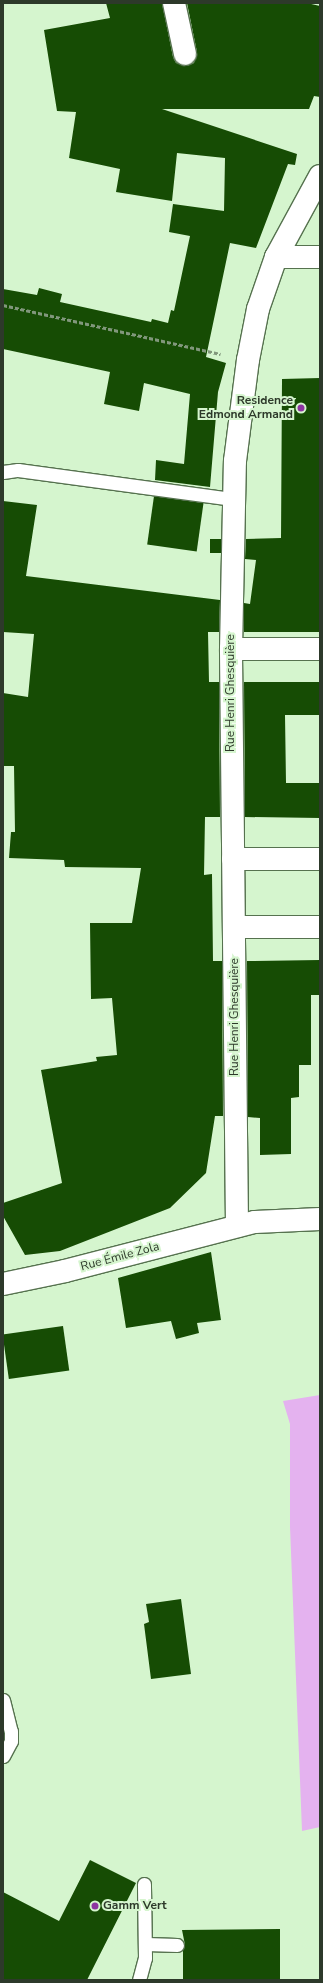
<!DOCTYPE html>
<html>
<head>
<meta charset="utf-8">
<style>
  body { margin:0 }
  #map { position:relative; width:323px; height:1983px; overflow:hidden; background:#d5f5ce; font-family:"Nunito Sans",sans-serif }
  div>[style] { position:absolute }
  .green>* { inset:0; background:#e4b2ef }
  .building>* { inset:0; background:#164c04; transform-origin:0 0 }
  .path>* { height:2.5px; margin-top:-1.25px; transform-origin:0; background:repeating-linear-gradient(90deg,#81977c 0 4px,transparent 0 6px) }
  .roads { filter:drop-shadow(1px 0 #56724f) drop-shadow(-1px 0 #56724f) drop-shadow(0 1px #56724f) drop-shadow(0 -1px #56724f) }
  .lane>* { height:13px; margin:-6.5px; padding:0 6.5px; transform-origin:6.5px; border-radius:6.5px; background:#fff }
  .street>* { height:22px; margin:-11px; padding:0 11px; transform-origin:11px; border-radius:11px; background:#fff }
  .dots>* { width:11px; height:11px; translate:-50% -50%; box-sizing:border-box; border:2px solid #d5f5ce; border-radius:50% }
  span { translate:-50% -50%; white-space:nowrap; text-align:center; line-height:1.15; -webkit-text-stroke:4px #d5f5ce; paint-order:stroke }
  .poi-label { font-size:12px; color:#2d392a; font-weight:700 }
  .right { translate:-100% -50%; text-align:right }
  .left { translate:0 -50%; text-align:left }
  .street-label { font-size:12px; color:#2d392a }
  .frame { position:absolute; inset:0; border:4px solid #2d392a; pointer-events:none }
</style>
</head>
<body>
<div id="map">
  <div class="green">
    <div style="clip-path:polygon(320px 1395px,320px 1827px,302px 1831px,290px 1527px,290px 1424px,283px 1401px)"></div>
  </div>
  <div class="building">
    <div style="clip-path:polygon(106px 3px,162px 3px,173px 57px,176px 63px,187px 66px,194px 63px,197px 52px,187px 3px,307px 3px,320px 6px,320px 97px,314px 96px,309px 109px,162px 109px,297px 154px,295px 165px,288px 164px,256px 248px,230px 243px,206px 357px,226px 363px,218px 392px,210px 487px,155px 480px,156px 460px,184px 464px,190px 394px,144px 383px,139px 411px,104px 404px,110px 372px,3px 349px,3px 289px,37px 295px,39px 288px,62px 294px,60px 302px,151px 322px,152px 319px,168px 323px,171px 310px,174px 311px,190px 236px,169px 232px,173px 204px,224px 211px,225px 158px,177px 153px,172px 201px,116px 192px,120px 169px,69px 158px,76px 112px,57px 111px,44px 30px,110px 18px)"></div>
    <div style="clip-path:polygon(320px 378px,320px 632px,244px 632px,244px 603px,250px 604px,256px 560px,245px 559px,246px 539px,281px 538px,282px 379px)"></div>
    <div style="left:154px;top:496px;width:50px;height:49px;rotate:8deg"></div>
    <div style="clip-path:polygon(3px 501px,37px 505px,26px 576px,220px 600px,219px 632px,208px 632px,209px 682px,219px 682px,220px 817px,205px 817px,204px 875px,212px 874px,213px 961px,222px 961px,223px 1116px,215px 1116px,206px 1173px,170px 1208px,60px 1251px,25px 1255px,3px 1216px,3px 1203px,62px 1183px,41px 1070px,97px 1061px,96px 1057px,117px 1055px,112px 998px,91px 999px,90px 923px,132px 923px,141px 868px,65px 867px,64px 860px,9px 858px,11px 832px,15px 832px,14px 766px,3px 766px,3px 693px,28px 697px,34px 634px,3px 632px)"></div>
    <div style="left:210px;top:539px;width:11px;height:14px"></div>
    <div style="clip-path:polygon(244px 682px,320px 682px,320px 715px,285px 715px,286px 783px,320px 783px,320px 818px,245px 817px)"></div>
    <div style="clip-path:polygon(320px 960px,320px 995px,311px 995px,311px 1065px,299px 1065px,299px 1097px,291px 1098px,291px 1154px,260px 1155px,260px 1118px,248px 1117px,247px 961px)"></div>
    <div style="clip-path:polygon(211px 1252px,221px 1320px,197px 1323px,199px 1333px,176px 1339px,171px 1321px,126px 1328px,118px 1278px)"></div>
    <div style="left:63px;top:1326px;width:45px;height:61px;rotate:82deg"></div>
    <div style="clip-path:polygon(181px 1599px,191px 1674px,151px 1679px,144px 1624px,149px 1622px,146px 1604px)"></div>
    <div style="clip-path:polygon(90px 1860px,136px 1883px,87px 1980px,3px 1980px,3px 1892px,59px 1921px)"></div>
    <div style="clip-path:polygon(280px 1929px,280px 1980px,183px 1980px,183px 1950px,185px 1945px,182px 1930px)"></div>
  </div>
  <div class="path">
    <div style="left:3px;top:305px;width:223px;rotate:12.7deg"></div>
  </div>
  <div class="roads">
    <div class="lane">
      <div style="left:3px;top:472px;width:15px;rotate:-8deg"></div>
      <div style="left:18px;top:470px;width:217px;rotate:7.7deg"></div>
      <div style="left:3px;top:1700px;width:32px;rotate:76deg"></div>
      <div style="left:11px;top:1731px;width:10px;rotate:90deg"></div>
      <div style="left:11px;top:1741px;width:17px;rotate:118deg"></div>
      <div style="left:146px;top:1944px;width:31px;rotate:2deg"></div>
      <div style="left:139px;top:1980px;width:23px;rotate:-75deg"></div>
      <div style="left:145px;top:1958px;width:74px;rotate:-90.8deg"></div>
    </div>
    <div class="street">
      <div style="left:174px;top:3px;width:52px;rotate:77.8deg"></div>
      <div style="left:276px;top:257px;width:44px"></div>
      <div style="left:231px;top:649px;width:89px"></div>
      <div style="left:233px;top:859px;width:87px"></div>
      <div style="left:235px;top:927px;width:85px"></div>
      <div style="left:237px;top:1226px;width:577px;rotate:-90.6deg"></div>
      <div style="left:231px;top:649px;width:188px;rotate:-88.8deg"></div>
      <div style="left:235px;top:461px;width:102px;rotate:-82.7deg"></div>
      <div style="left:248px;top:360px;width:52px;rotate:-78.9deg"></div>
      <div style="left:258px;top:309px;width:55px;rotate:-70.9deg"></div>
      <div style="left:276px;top:257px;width:92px;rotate:-61.5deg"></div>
      <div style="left:3px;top:1284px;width:63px;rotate:-11.8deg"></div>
      <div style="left:65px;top:1271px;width:196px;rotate:-14.5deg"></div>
      <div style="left:255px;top:1222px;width:65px;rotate:-2.6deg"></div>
    </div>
  </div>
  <div class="dots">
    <div style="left:301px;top:408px;background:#8d35a1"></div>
    <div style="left:95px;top:1906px;background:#8d35a1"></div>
  </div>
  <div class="poi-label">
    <span class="right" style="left:293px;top:408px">Residence<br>Edmond Armand</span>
    <span class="left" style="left:103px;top:1906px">Gamm Vert</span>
  </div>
  <div class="street-label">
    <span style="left:231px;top:693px;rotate:-90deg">Rue Henri Ghesquière</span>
    <span style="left:235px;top:1017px;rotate:-90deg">Rue Henri Ghesquière</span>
    <span style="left:120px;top:1257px;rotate:-15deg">Rue Émile Zola</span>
  </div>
  <div class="frame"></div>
</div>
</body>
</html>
